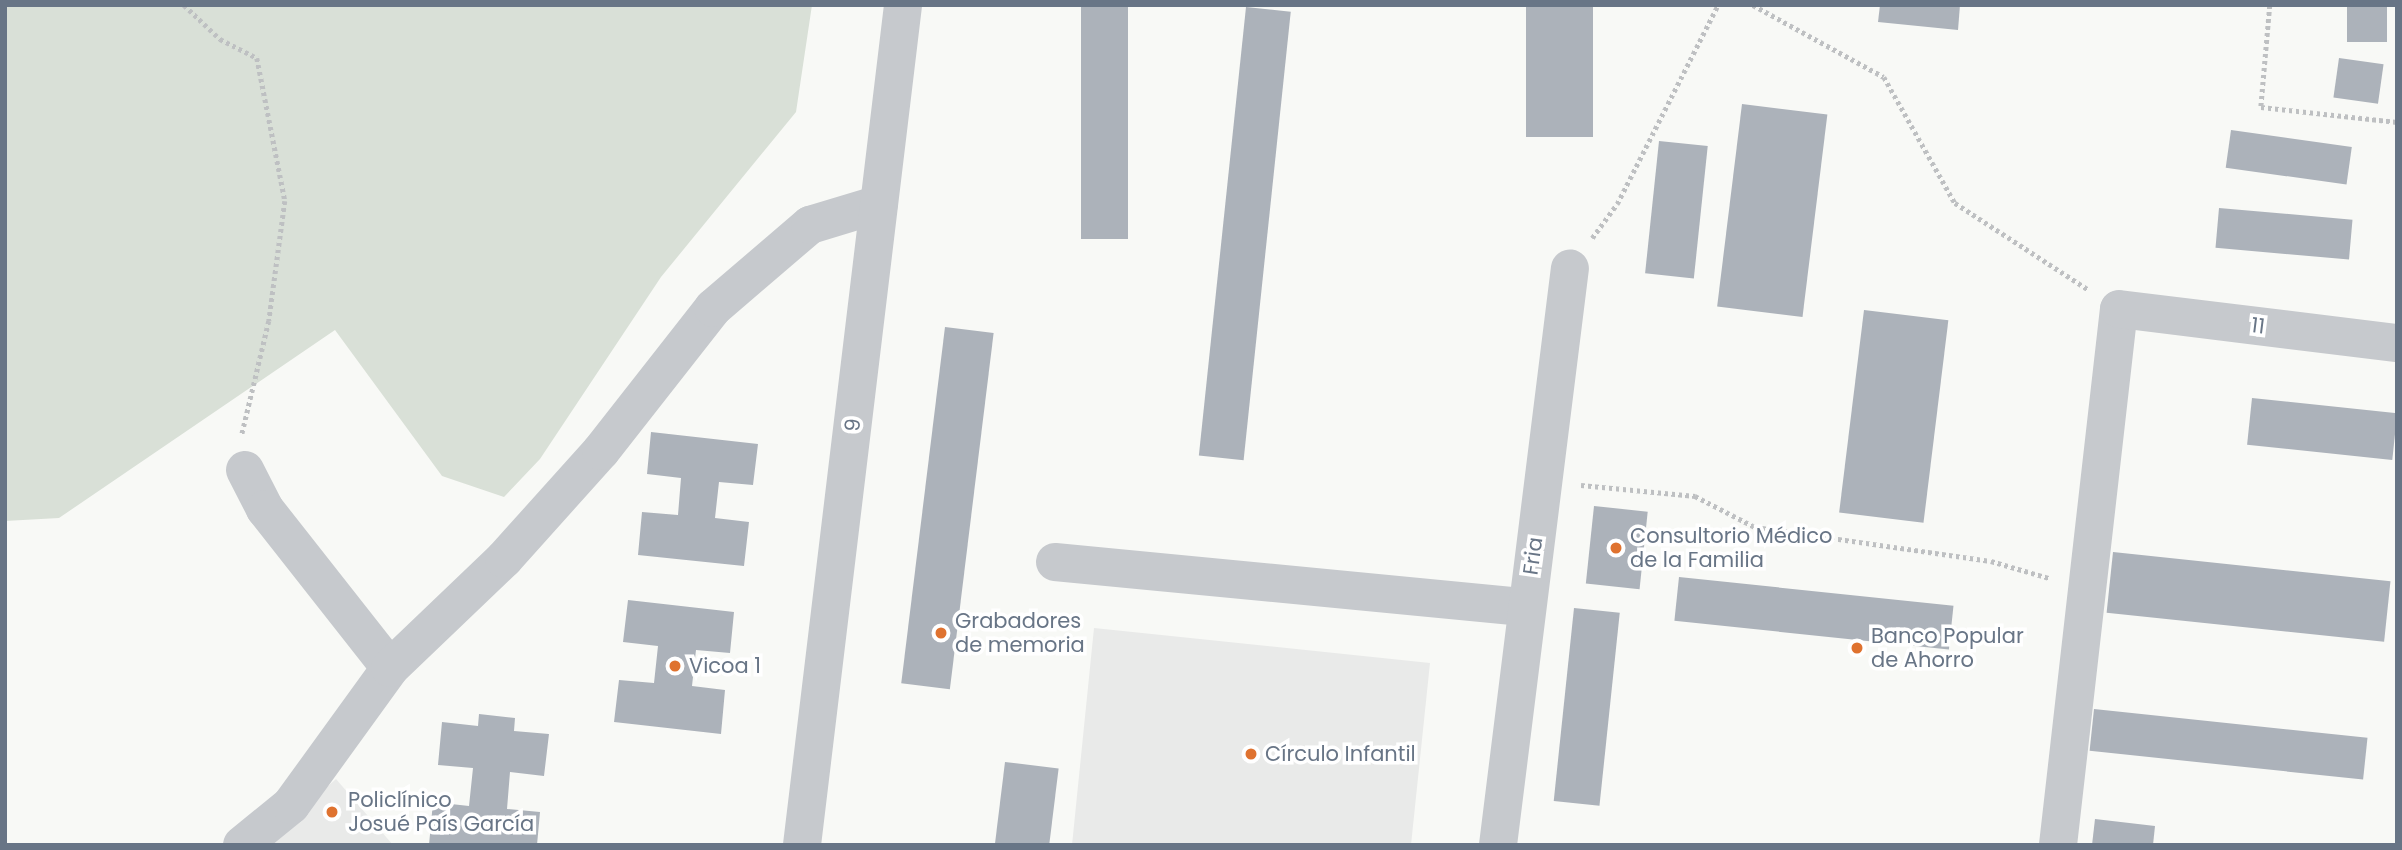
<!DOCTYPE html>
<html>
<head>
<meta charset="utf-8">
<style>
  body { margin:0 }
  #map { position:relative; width:2402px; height:850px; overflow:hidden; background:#f8f9f6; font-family:Poppins,sans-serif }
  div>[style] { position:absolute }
  .built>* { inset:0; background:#e9eae9 }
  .green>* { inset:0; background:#d9e0d7 }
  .building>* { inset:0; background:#acb2ba; transform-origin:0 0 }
  .path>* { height:4.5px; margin-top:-2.25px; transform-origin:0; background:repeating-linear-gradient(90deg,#bec0c2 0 3.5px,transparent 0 7px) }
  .minor>* { height:38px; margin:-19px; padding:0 19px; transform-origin:19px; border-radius:19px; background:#c6c9cd }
  .dots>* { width:19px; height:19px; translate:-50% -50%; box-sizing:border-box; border:4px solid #fff; border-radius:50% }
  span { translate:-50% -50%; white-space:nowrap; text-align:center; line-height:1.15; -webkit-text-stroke:7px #fff; paint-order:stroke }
  .street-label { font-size:21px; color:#687586 }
  .poi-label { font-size:21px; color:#687586 }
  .left { translate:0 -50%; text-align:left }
  .frame { position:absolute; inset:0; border:7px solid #687586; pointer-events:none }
</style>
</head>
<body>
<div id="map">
  <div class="built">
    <div style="clip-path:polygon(1094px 628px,1430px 663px,1411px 845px,1072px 845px)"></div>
    <div style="clip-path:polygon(336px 779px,393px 845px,261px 845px)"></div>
  </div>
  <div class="green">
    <div style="clip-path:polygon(5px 5px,812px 5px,796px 112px,661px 277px,540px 459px,504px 497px,442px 476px,335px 330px,59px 518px,5px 521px)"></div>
  </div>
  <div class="building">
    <div style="left:1081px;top:5px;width:47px;height:234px"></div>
    <div style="left:1526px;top:5px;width:67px;height:132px"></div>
    <div style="clip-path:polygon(1880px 5px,1960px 5px,1958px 30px,1878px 22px)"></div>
    <div style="left:2347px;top:5px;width:40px;height:37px"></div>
    <div style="left:1246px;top:7px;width:45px;height:451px;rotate:6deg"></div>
    <div style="left:2339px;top:58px;width:45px;height:40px;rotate:8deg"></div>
    <div style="left:1742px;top:104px;width:86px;height:204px;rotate:7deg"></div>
    <div style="left:2231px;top:130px;width:122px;height:38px;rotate:8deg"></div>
    <div style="left:1659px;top:141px;width:49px;height:133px;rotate:6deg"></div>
    <div style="left:2219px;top:208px;width:134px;height:40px;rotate:5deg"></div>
    <div style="left:1864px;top:310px;width:85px;height:204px;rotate:7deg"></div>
    <div style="left:945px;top:327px;width:49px;height:359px;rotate:7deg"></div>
    <div style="left:2252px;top:398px;width:146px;height:47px;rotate:6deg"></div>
    <div style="clip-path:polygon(651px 432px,758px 444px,753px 485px,719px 482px,715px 518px,749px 522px,744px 566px,638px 555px,642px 512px,678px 515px,681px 478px,647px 474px)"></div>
    <div style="left:1594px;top:506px;width:54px;height:78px;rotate:6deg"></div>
    <div style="left:2113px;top:552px;width:279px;height:61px;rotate:6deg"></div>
    <div style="left:1679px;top:577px;width:276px;height:44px;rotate:6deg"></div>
    <div style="clip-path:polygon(628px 600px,734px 612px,730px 653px,696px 650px,692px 686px,725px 690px,721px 734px,614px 722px,619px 680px,654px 683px,658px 646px,623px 642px)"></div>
    <div style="left:1574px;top:608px;width:46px;height:194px;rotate:6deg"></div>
    <div style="left:2094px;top:709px;width:275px;height:42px;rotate:6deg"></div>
    <div style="clip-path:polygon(479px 714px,515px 718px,514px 731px,549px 734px,544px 776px,510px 772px,507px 809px,540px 812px,537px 845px,429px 845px,433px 802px,469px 806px,473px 768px,438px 765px,442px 722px,478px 726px)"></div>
    <div style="left:1005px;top:762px;width:54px;height:83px;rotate:7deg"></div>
    <div style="clip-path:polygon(2095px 819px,2155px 826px,2153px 845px,2092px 845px)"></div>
  </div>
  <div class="path">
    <div style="left:184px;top:5px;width:50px;rotate:43.4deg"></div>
    <div style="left:220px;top:39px;width:42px;rotate:27.2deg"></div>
    <div style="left:257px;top:58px;width:146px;rotate:78.9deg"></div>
    <div style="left:285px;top:201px;width:121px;rotate:97.6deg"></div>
    <div style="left:269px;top:321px;width:116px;rotate:103.4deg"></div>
    <div style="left:1753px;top:5px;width:149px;rotate:28.8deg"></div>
    <div style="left:1884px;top:77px;width:145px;rotate:60.6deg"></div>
    <div style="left:1955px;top:203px;width:160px;rotate:33deg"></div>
    <div style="left:2270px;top:5px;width:102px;rotate:95deg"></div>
    <div style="left:2261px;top:107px;width:137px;rotate:6.3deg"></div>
    <div style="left:1592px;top:238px;width:42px;rotate:-53.7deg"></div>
    <div style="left:1617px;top:204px;width:223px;rotate:-63.1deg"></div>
    <div style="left:1581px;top:485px;width:115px;rotate:5.5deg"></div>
    <div style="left:1695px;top:496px;width:68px;rotate:27.3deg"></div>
    <div style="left:1755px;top:527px;width:238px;rotate:8.2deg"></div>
    <div style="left:1991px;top:561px;width:60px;rotate:16.3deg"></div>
  </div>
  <div class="minor">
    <div style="left:245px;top:470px;width:44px;rotate:62.9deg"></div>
    <div style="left:265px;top:509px;width:202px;rotate:51.8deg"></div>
    <div style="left:1055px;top:562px;width:473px;rotate:5.5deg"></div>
    <div style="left:242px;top:845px;width:63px;rotate:-39.2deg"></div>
    <div style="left:291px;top:805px;width:169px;rotate:-54.1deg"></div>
    <div style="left:390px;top:668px;width:158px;rotate:-43.7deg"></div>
    <div style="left:504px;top:559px;width:145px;rotate:-48.1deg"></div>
    <div style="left:601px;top:451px;width:182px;rotate:-51.9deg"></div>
    <div style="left:713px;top:308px;width:128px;rotate:-40.6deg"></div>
    <div style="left:810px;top:225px;width:72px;rotate:-16.9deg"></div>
    <div style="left:802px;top:845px;width:846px;rotate:-83.14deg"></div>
    <div style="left:1498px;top:845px;width:581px;rotate:-82.89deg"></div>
    <div style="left:2058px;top:845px;width:539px;rotate:-83.51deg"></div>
    <div style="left:2119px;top:309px;width:280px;rotate:7deg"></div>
  </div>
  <div class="dots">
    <div style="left:1616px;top:548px;background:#df722f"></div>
    <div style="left:941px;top:633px;background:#df722f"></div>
    <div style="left:1857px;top:648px;background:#df722f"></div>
    <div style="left:675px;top:666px;background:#df722f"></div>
    <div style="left:1251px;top:754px;background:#df722f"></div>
    <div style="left:332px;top:812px;background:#df722f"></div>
  </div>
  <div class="street-label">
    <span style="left:2258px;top:326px;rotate:7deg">11</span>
    <span style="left:853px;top:425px;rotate:-83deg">9</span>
    <span style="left:1533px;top:556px;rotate:-82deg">Fria</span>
  </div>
  <div class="poi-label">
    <span class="left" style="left:1630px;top:548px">Consultorio Médico<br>de la Familia</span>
    <span class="left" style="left:955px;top:633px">Grabadores<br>de memoria</span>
    <span class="left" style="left:1871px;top:648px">Banco Popular<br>de Ahorro</span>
    <span class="left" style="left:689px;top:666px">Vicoa 1</span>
    <span class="left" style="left:1265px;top:754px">Círculo Infantil</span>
    <span class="left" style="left:348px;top:812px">Policlínico<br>Josué País García</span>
  </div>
  <div class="frame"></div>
</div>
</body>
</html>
